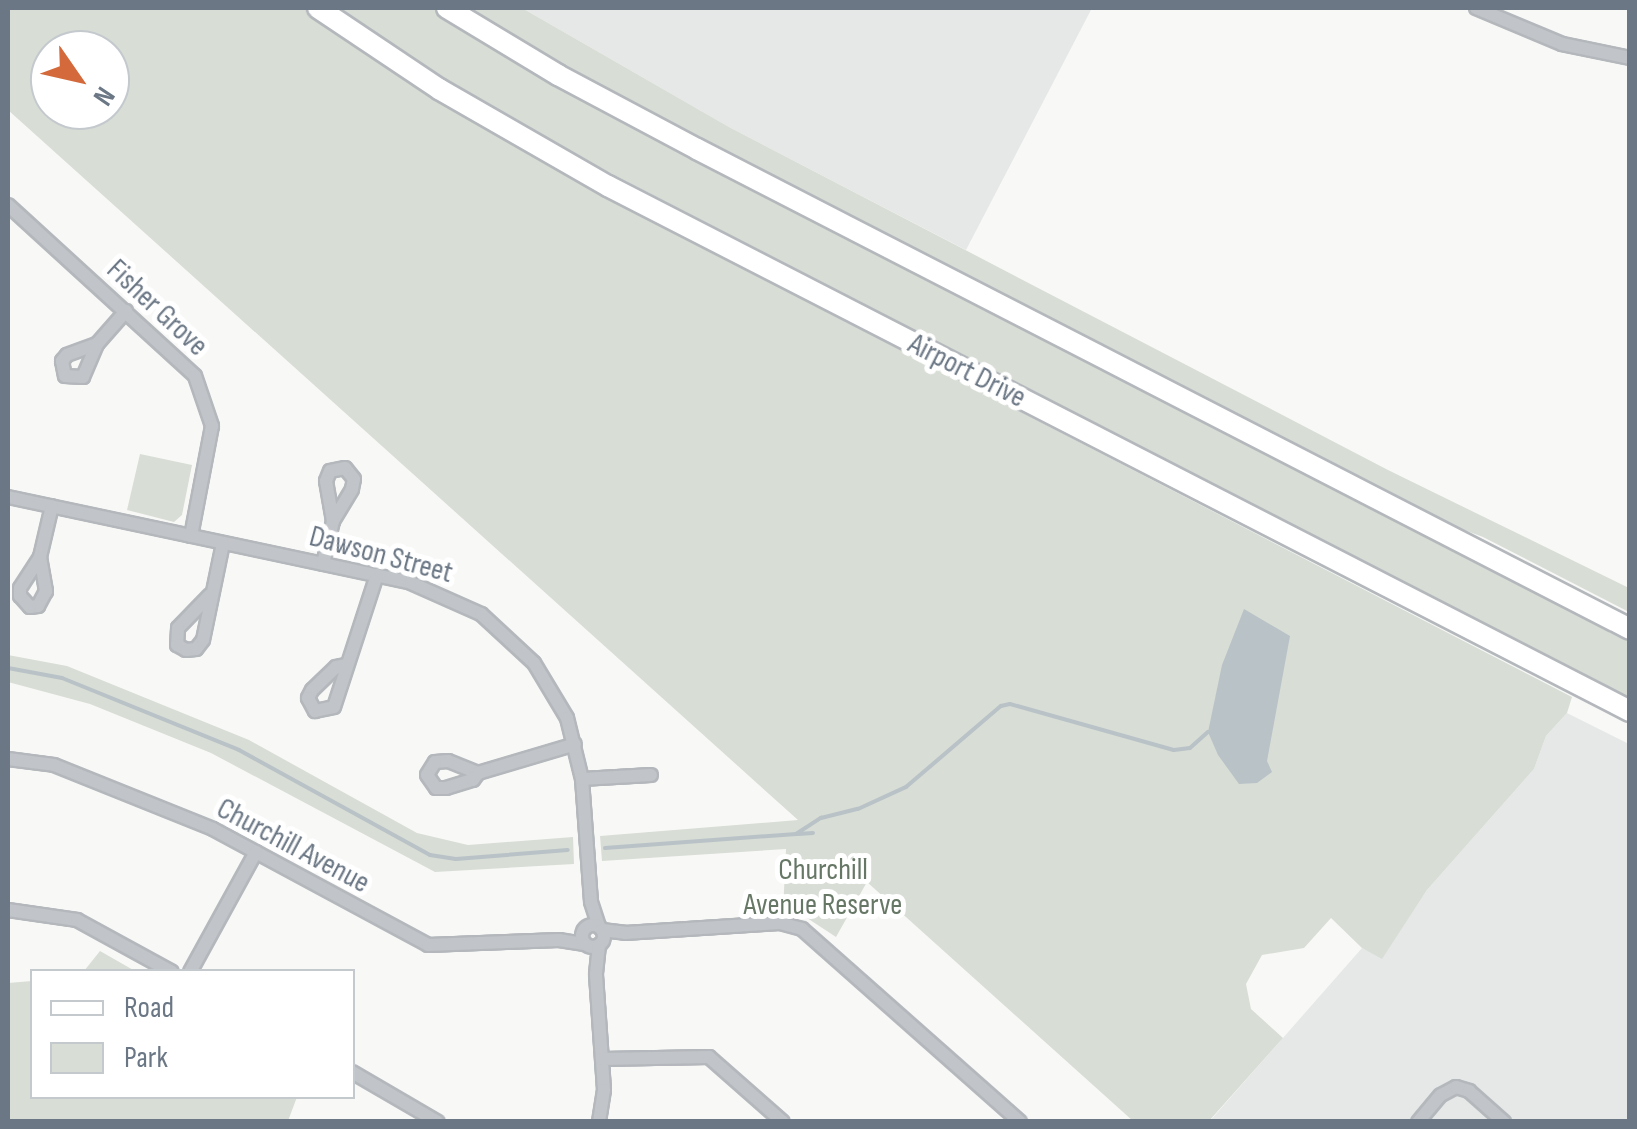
<!DOCTYPE html>
<html>
<head>
<meta charset="utf-8">
<style>
  body { margin:0 }
  #map { position:relative; width:1637px; height:1129px; overflow:hidden; background:#f8f9f7; font-family:"Sofia Sans Condensed",sans-serif }
  div>[style] { position:absolute }
  .built>* { inset:0; background:#e6e8e7 }
  .green>* { inset:0; background:#d8ddd6 }
  .water>* { inset:0; background:#b9c2c7 }
  .stream>* { height:4px; margin:-2px; padding:0 2px; transform-origin:2px; border-radius:2px; background:#b9c2c7 }
  .roads { filter:drop-shadow(2px 0 #b4b8bc) drop-shadow(-2px 0 #b4b8bc) drop-shadow(0 2px #b4b8bc) drop-shadow(0 -2px #b4b8bc) }
  .street>* { height:12px; margin:-6px; padding:0 6px; transform-origin:6px; border-radius:6px; background:#c1c4c8 }
  .street>.ring { margin:-6px; padding:0; box-sizing:content-box; background:none; border:12px solid #c1c4c8; border-radius:50% }
  .primary>* { height:20px; margin:-10px; padding:0 10px; transform-origin:10px; border-radius:10px; background:#fff }
  span { translate:-50% -50%; white-space:nowrap; text-align:center; line-height:1.15; -webkit-text-stroke:10px #fff; paint-order:stroke }
  .street-label { font-size:30px; color:#6b7785 }
  .park-label { font-size:30px; color:#667765 }
  .frame { position:absolute; inset:0; border:10px solid #6b7785; pointer-events:none }
  .legend { position:absolute; left:30px; top:969px; width:325px; height:130px; box-sizing:border-box; background:#fff; border:2px solid #c4c9ce; margin:0; padding:12px 18px; list-style:none; font-size:30px; color:#6b7785 }
  .legend li { display:flex; align-items:center; gap:20px; height:50px }
  .legend b { width:50px; border:2px solid #c4c9ce }
  .north { position:absolute; left:30px; top:30px; width:100px; height:100px; box-sizing:border-box; background:#fff; border:2px solid #c4c9ce; border-radius:50%; rotate:124deg; font-size:28px; font-weight:700; line-height:40px; text-align:center; color:#6b7785 }
  .north::after { content:''; display:block; margin:auto; width:35px; height:45px; background:#d46a3b; clip-path:polygon(50% 0,100% 100%,50% 72%,0 100%) }
</style>
</head>
<body>
<div id="map">
  <div class="built">
    <div style="clip-path:polygon(522px 8px,1092px 8px,966px 250px,729px 127px)"></div>
    <div style="clip-path:polygon(1567px 713px,1629px 744px,1629px 1121px,1209px 1122px,1362px 948px,1382px 958px,1427px 890px,1534px 769px,1546px 736px)"></div>
  </div>
  <div class="green">
    <div style="clip-path:polygon(evenodd,8px 8px,305px 8px,452px 108px,597px 193px,1572px 697px,1567px 713px,1546px 736px,1534px 769px,1427px 890px,1382px 959px,1362px 948px,1331px 918px,1304px 948px,1262px 955px,1246px 984px,1251px 1009px,1283px 1038px,1209px 1121px,1133px 1121px,867px 882px,836px 937px,804px 916px,783px 911px,786px 849px,602px 861px,600px 836px,798px 820px,8px 110px,8px 8px,50px 50px,110px 50px,110px 110px,50px 110px,50px 50px)"></div>
    <div style="clip-path:polygon(341px 8px,438px 8px,1629px 636px,1629px 702px,549px 141px,377px 38px)"></div>
    <div style="clip-path:polygon(466px 8px,522px 8px,729px 127px,1388px 470px,1629px 588px,1629px 612px,1483px 537px,1432px 518px,1003px 296px,535px 51px)"></div>
    <div style="clip-path:polygon(140px 454px,192px 465px,182px 515px,174px 522px,127px 510px)"></div>
    <div style="clip-path:polygon(8px 655px,67px 666px,249px 740px,417px 833px,468px 845px,573px 837px,574px 864px,435px 872px,211px 753px,90px 704px,8px 682px)"></div>
    <div style="clip-path:polygon(100px 951px,135px 971px,84px 971px)"></div>
    <div style="clip-path:polygon(32px 981px,32px 1096px,297px 1097px,288px 1121px,8px 1121px,8px 983px)"></div>
  </div>
  <div class="water">
    <div style="clip-path:polygon(1244px 609px,1290px 636px,1267px 761px,1272px 772px,1257px 783px,1239px 784px,1218px 755px,1208px 732px,1222px 665px)"></div>
  </div>
  <div class="stream">
    <div style="left:8px;top:668px;width:55px;rotate:10.5deg"></div>
    <div style="left:62px;top:678px;width:191px;rotate:22.1deg"></div>
    <div style="left:239px;top:750px;width:218px;rotate:28.8deg"></div>
    <div style="left:430px;top:855px;width:26px;rotate:9deg"></div>
    <div style="left:456px;top:859px;width:112px;rotate:-4.6deg"></div>
    <div style="left:798px;top:834px;width:15px;rotate:-4deg"></div>
    <div style="left:605px;top:848px;width:192px;rotate:-4.2deg"></div>
    <div style="left:796px;top:834px;width:30px;rotate:-33deg"></div>
    <div style="left:821px;top:818px;width:38px;rotate:-14deg"></div>
    <div style="left:858px;top:809px;width:53px;rotate:-24.6deg"></div>
    <div style="left:906px;top:787px;width:125px;rotate:-40.5deg"></div>
    <div style="left:1001px;top:706px;width:9px;rotate:-13deg"></div>
    <div style="left:1010px;top:704px;width:170px;rotate:15.7deg"></div>
    <div style="left:1174px;top:750px;width:16px;rotate:-7deg"></div>
    <div style="left:1190px;top:748px;width:24px;rotate:-42deg"></div>
  </div>
  <div class="roads">
    <div class="street">
      <div style="left:1476px;top:8px;width:93px;rotate:22.7deg"></div>
      <div style="left:1562px;top:44px;width:69px;rotate:11.6deg"></div>
      <div style="left:8px;top:205px;width:253px;rotate:42.4deg"></div>
      <div style="left:195px;top:376px;width:53px;rotate:71.2deg"></div>
      <div style="left:212px;top:426px;width:112px;rotate:100.8deg"></div>
      <div style="left:97px;top:344px;width:32px;rotate:160deg"></div>
      <div style="left:67px;top:355px;width:8px;rotate:130deg"></div>
      <div style="left:62px;top:361px;width:15px;rotate:79deg"></div>
      <div style="left:65px;top:376px;width:18px;rotate:3deg"></div>
      <div style="left:83px;top:377px;width:36px;rotate:-67deg"></div>
      <div style="left:97px;top:344px;width:44px;rotate:-48.7deg"></div>
      <div style="left:8px;top:497px;width:412px;rotate:12deg"></div>
      <div style="left:411px;top:583px;width:77px;rotate:23.9deg"></div>
      <div style="left:481px;top:614px;width:72px;rotate:42.8deg"></div>
      <div style="left:534px;top:663px;width:64px;rotate:59deg"></div>
      <div style="left:567px;top:718px;width:63px;rotate:76.2deg"></div>
      <div style="left:582px;top:779px;width:123px;rotate:85.8deg"></div>
      <div style="left:591px;top:902px;width:26px;rotate:72deg"></div>
      <div style="left:40px;top:557px;width:35px;rotate:80deg"></div>
      <div style="left:46px;top:591px;width:17px;rotate:118deg"></div>
      <div style="left:38px;top:606px;width:8px;rotate:173deg"></div>
      <div style="left:30px;top:607px;width:15px;rotate:-132deg"></div>
      <div style="left:20px;top:596px;width:8px;rotate:-90deg"></div>
      <div style="left:20px;top:588px;width:37px;rotate:-57deg"></div>
      <div style="left:40px;top:557px;width:52px;rotate:-76.8deg"></div>
      <div style="left:323px;top:564px;width:44px;rotate:-76.9deg"></div>
      <div style="left:333px;top:521px;width:37px;rotate:-59deg"></div>
      <div style="left:352px;top:489px;width:10px;rotate:-79deg"></div>
      <div style="left:354px;top:479px;width:14px;rotate:-129deg"></div>
      <div style="left:345px;top:468px;width:15px;rotate:169deg"></div>
      <div style="left:330px;top:471px;width:11px;rotate:112deg"></div>
      <div style="left:326px;top:481px;width:41px;rotate:80.1deg"></div>
      <div style="left:210px;top:595px;width:46px;rotate:134.1deg"></div>
      <div style="left:178px;top:628px;width:17px;rotate:93deg"></div>
      <div style="left:177px;top:645px;width:10px;rotate:29deg"></div>
      <div style="left:186px;top:650px;width:10px;rotate:-6deg"></div>
      <div style="left:196px;top:649px;width:11px;rotate:-52deg"></div>
      <div style="left:203px;top:640px;width:99px;rotate:-78.3deg"></div>
      <div style="left:346px;top:665px;width:10px;rotate:169deg"></div>
      <div style="left:336px;top:667px;width:33px;rotate:136deg"></div>
      <div style="left:312px;top:690px;width:9px;rotate:117deg"></div>
      <div style="left:308px;top:698px;width:15px;rotate:62deg"></div>
      <div style="left:315px;top:711px;width:19px;rotate:-12deg"></div>
      <div style="left:334px;top:707px;width:139px;rotate:-72deg"></div>
      <div style="left:8px;top:759px;width:46px;rotate:7.4deg"></div>
      <div style="left:54px;top:765px;width:171px;rotate:21.9deg"></div>
      <div style="left:213px;top:829px;width:244px;rotate:28.3deg"></div>
      <div style="left:428px;top:945px;width:131px;rotate:-2.2deg"></div>
      <div style="left:559px;top:940px;width:26px;rotate:9deg"></div>
      <div style="left:478px;top:773px;width:32px;rotate:-158deg"></div>
      <div style="left:448px;top:761px;width:13px;rotate:176deg"></div>
      <div style="left:435px;top:762px;width:15px;rotate:122deg"></div>
      <div style="left:427px;top:775px;width:16px;rotate:55deg"></div>
      <div style="left:436px;top:788px;width:10px"></div>
      <div style="left:446px;top:788px;width:28px;rotate:-17deg"></div>
      <div style="left:473px;top:780px;width:9px;rotate:-54deg"></div>
      <div style="left:478px;top:773px;width:101px;rotate:-16.6deg"></div>
      <div style="left:582px;top:779px;width:69px;rotate:-3.3deg"></div>
      <div style="left:8px;top:910px;width:70px;rotate:8.2deg"></div>
      <div style="left:77px;top:920px;width:108px;rotate:28.7deg"></div>
      <div class="ring" style="left:582px;top:925px;width:10px;height:10px"></div>
      <div style="left:602px;top:930px;width:23px;rotate:7deg"></div>
      <div style="left:625px;top:933px;width:155px;rotate:-3.7deg"></div>
      <div style="left:780px;top:923px;width:23px;rotate:15deg"></div>
      <div style="left:802px;top:929px;width:291px;rotate:41.5deg"></div>
      <div style="left:599px;top:945px;width:30px;rotate:96deg"></div>
      <div style="left:596px;top:975px;width:115px;rotate:86deg"></div>
      <div style="left:604px;top:1090px;width:32px;rotate:99deg"></div>
      <div style="left:190px;top:972px;width:137px;rotate:-61.2deg"></div>
      <div style="left:602px;top:1059px;width:107px;rotate:-1.1deg"></div>
      <div style="left:709px;top:1057px;width:98px;rotate:41.3deg"></div>
      <div style="left:352px;top:1072px;width:99px;rotate:30.2deg"></div>
      <div style="left:1418px;top:1122px;width:35px;rotate:-50deg"></div>
      <div style="left:1441px;top:1095px;width:17px;rotate:-28deg"></div>
      <div style="left:1456px;top:1087px;width:14px;rotate:17deg"></div>
      <div style="left:1469px;top:1091px;width:47px;rotate:41.5deg"></div>
    </div>
    <div class="primary">
      <div style="left:318px;top:8px;width:146px;rotate:33.8deg"></div>
      <div style="left:439px;top:89px;width:195px;rotate:29.9deg"></div>
      <div style="left:608px;top:186px;width:1149px;rotate:27.19deg"></div>
      <div style="left:447px;top:8px;width:130px;rotate:31.1deg"></div>
      <div style="left:558px;top:75px;width:157px;rotate:28deg"></div>
      <div style="left:697px;top:149px;width:1049px;rotate:27.22deg"></div>
    </div>
  </div>
  <div class="street-label">
    <span style="left:157px;top:308px;rotate:43deg">Fisher Grove</span>
    <span style="left:967px;top:371px;rotate:27deg">Airport Drive</span>
    <span style="left:381px;top:555px;rotate:15deg">Dawson Street</span>
    <span style="left:293px;top:846px;rotate:28deg">Churchill Avenue</span>
  </div>
  <div class="park-label">
    <span style="left:823px;top:887px">Churchill<br>Avenue Reserve</span>
  </div>
  <div class="frame"></div>
  <ul class="legend">
  <li><b style="height:12px;background:#fff"></b>Road</li>
  <li><b style="height:28px;background:#d8ddd6"></b>Park</li>
  </ul>
  <div class="north">N</div>
</div>
</body>
</html>
